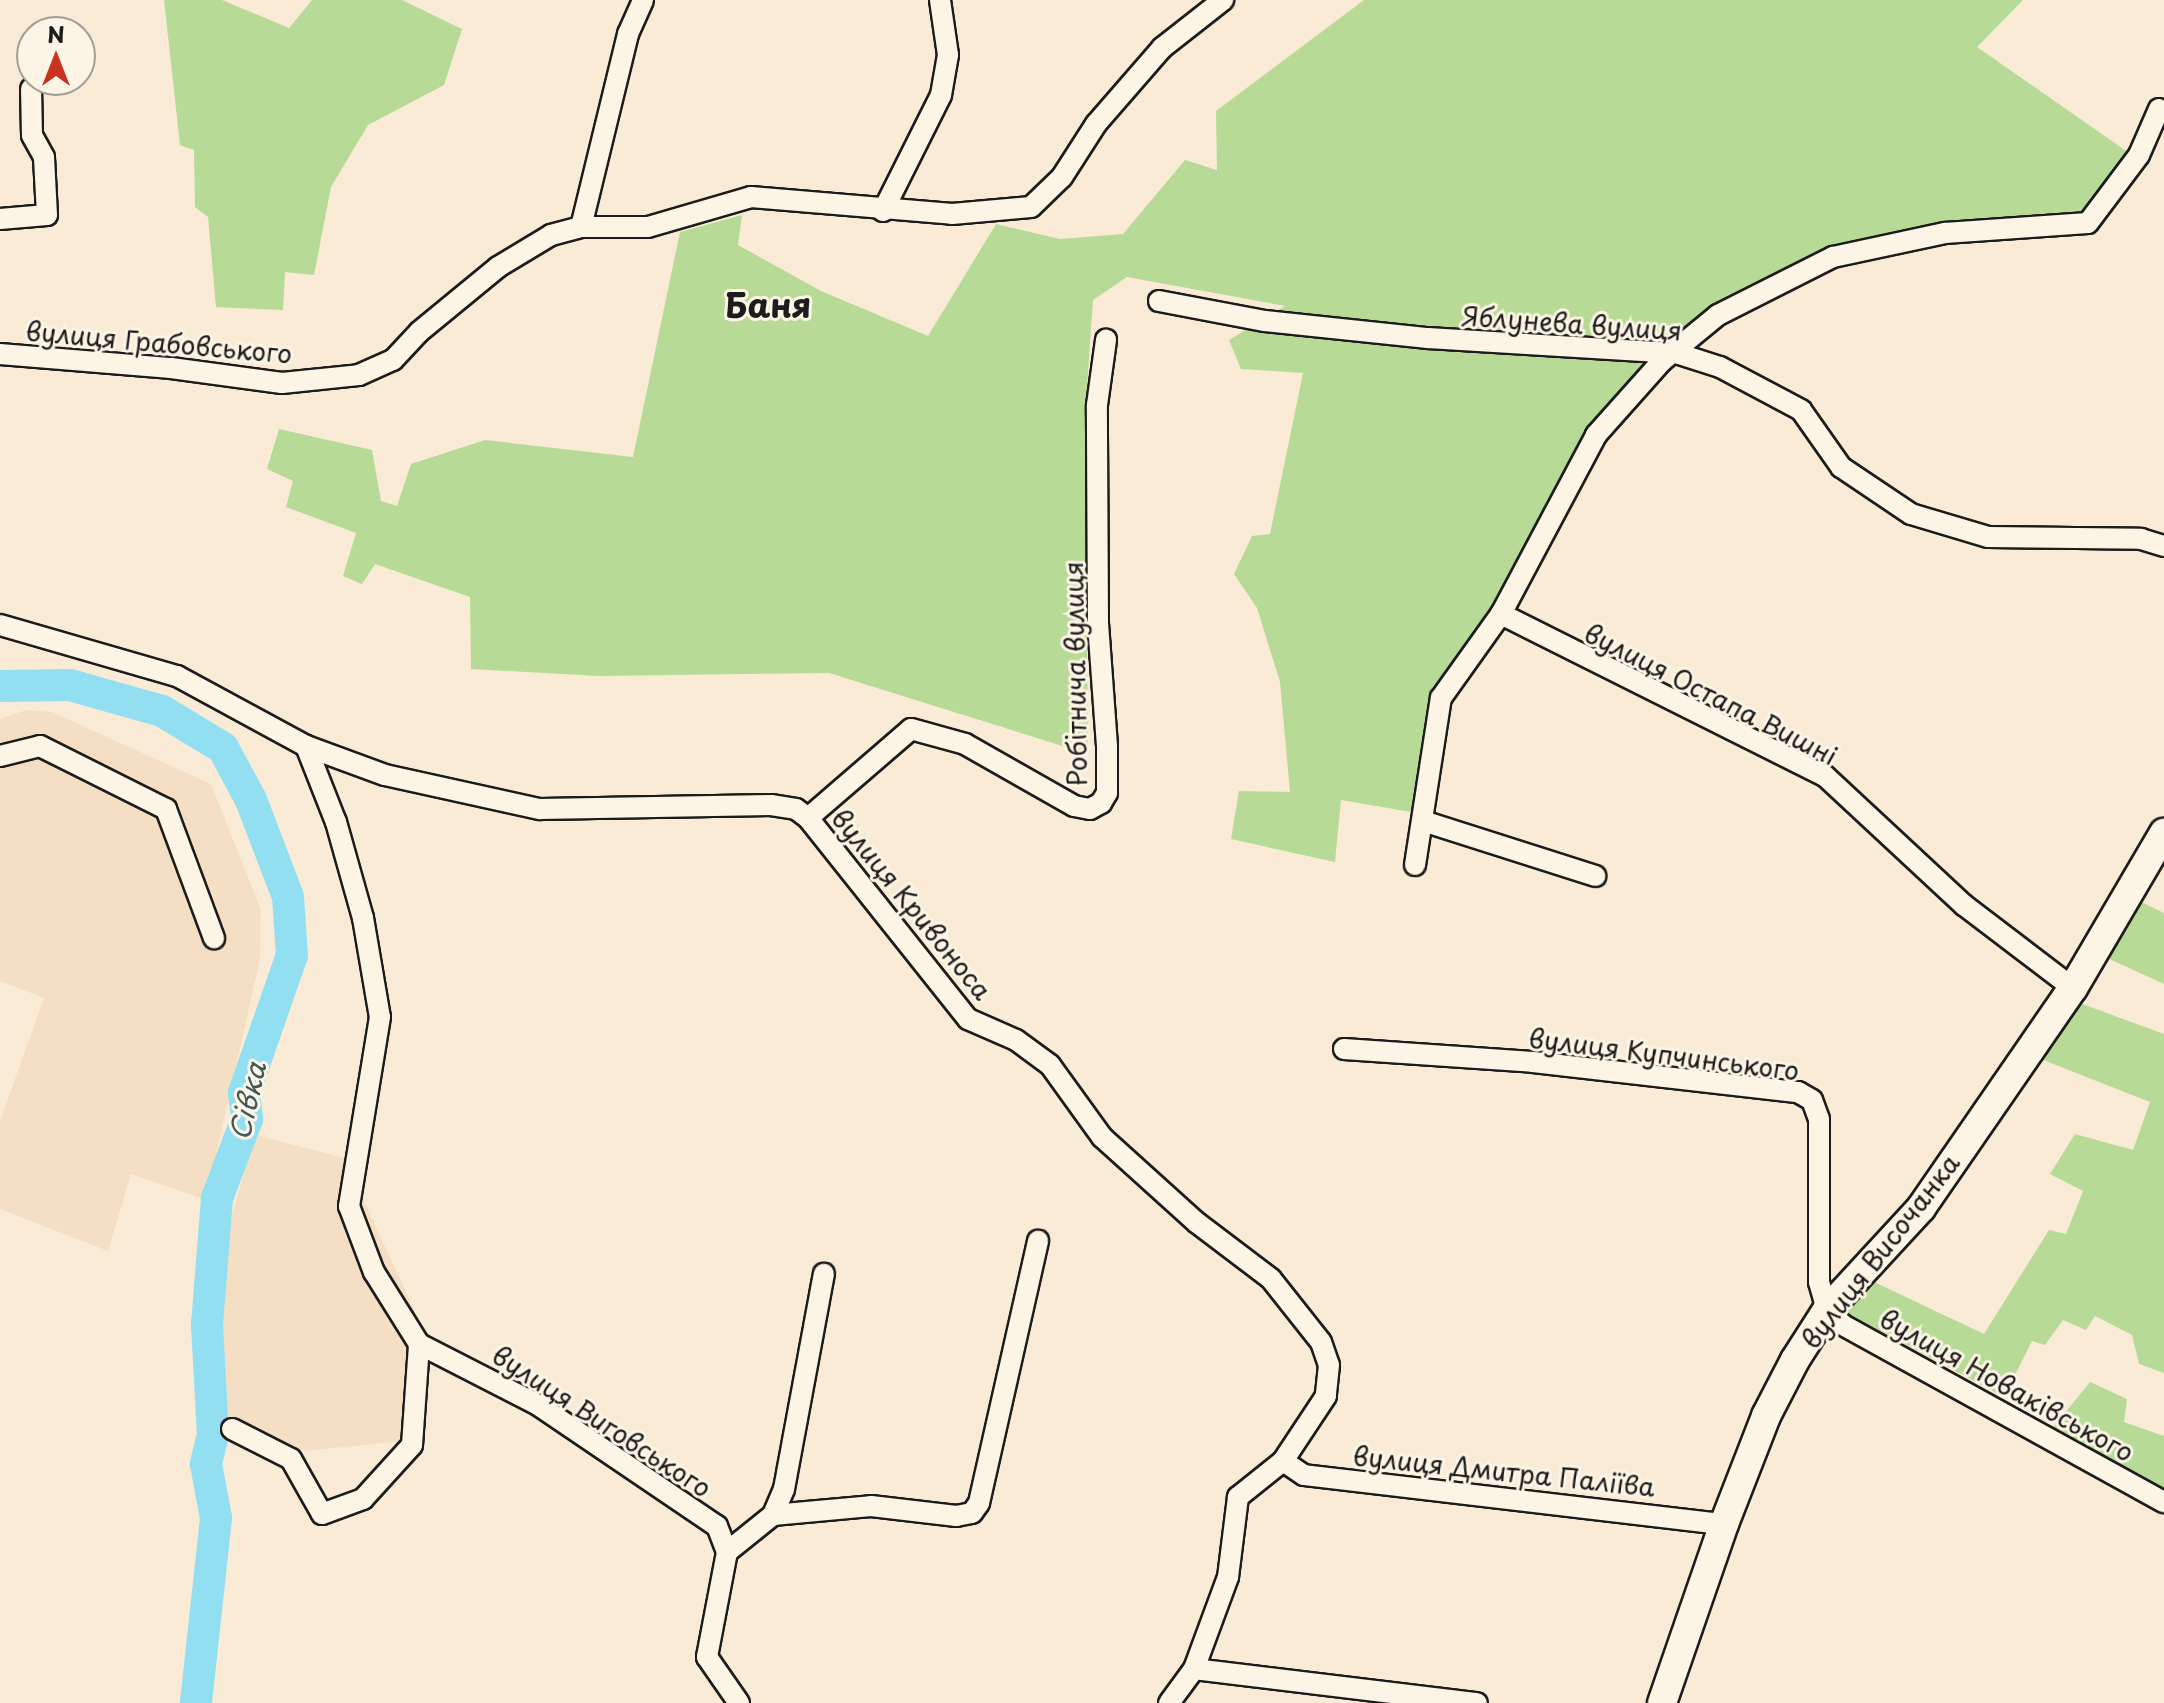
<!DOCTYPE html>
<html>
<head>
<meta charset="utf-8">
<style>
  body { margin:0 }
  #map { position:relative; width:2164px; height:1703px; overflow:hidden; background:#f9ebd6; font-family:"Playpen Sans",sans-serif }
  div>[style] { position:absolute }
  .built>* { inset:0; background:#f5dfc4 }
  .green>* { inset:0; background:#b7db96 }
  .river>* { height:32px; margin:-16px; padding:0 16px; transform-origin:16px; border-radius:16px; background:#92dff2 }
  .roads { filter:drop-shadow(2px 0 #1c1c1c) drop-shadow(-2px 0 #1c1c1c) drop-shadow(0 2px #1c1c1c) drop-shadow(0 -2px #1c1c1c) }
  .street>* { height:20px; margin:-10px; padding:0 10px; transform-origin:10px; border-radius:10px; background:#fcf5e5 }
  .secondary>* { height:28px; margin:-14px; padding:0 14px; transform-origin:14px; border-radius:14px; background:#fcf5e5 }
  span { translate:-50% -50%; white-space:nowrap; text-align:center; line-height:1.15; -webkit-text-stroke:6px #fcf5e5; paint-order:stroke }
  .street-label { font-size:26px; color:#1c1c1c }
  .water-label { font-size:28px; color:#3f565c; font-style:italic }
  .district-label { font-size:34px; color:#1c1c1c; font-weight:700 }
  .north { position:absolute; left:16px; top:16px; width:80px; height:80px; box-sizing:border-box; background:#fcf5e5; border:2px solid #a29e95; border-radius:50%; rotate:0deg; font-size:22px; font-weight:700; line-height:32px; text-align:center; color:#1c1c1c }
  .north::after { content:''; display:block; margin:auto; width:28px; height:36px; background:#c8321e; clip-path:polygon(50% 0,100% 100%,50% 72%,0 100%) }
</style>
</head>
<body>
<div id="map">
  <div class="built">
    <div style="clip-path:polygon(26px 710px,52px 712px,211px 784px,261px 910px,260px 959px,206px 1200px,131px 1174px,108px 1251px,0 1209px,0 1121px,44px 998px,0 981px,0 719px)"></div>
    <div style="clip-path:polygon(255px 1135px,344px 1158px,425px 1333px,404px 1441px,305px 1451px,229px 1421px,220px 1325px,226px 1237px)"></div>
  </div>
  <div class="green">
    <div style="clip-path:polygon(164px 0,222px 0,289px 28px,312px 0,402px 0,462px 29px,444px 85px,368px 125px,331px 187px,314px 275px,285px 272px,283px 310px,216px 307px,208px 217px,195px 207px,194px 150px,180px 145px)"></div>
    <div style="clip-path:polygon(1364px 0,2023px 0,1977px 47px,2132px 155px,2087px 212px,1955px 220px,1832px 250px,1677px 339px,1621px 389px,1498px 600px,1433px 697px,1417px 813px,1341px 800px,1335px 862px,1231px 839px,1239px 791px,1290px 792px,1280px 682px,1257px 608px,1234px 574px,1252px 536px,1270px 534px,1303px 373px,1241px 369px,1229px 340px,1285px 306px,1127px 277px,1093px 300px,1085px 415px,1088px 754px,829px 673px,598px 676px,471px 669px,470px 597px,375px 564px,362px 584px,343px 576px,356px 533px,286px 507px,293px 481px,267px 469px,279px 429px,372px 450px,381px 501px,397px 506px,411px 464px,485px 440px,633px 457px,680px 232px,742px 215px,738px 245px,821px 291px,928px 336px,996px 224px,1060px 239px,1123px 234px,1185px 160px,1217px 170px,1216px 111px)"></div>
    <div style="clip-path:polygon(2139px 901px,2164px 913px,2164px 984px,2105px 957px)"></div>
    <div style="clip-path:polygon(2077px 1002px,2164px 1034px,2164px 1373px,2139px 1364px,2132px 1335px,2095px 1316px,2086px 1330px,2063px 1320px,2045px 1345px,2032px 1341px,2004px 1397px,1845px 1312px,1872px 1281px,1984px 1334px,2049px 1230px,2066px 1234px,2083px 1191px,2050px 1174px,2075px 1134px,2133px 1150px,2150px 1102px,2038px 1058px)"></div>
    <div style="clip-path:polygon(2090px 1382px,2127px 1399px,2124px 1422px,2164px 1436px,2164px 1493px,2052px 1429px)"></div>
  </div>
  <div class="river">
    <div style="left:0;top:686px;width:70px;rotate:-0.8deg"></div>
    <div style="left:70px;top:685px;width:96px;rotate:15.8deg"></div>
    <div style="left:162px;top:711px;width:71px;rotate:31.2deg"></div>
    <div style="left:223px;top:748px;width:59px;rotate:61.7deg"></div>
    <div style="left:251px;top:800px;width:104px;rotate:69.1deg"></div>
    <div style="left:288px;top:897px;width:58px;rotate:86.1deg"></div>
    <div style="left:292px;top:955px;width:146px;rotate:109.2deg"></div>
    <div style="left:244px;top:1093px;width:26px;rotate:83deg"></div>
    <div style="left:247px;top:1119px;width:85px;rotate:110.8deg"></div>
    <div style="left:217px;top:1198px;width:127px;rotate:94.5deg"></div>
    <div style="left:207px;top:1325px;width:110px;rotate:86.9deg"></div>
    <div style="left:213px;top:1435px;width:30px;rotate:104deg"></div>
    <div style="left:206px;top:1464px;width:55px;rotate:79.5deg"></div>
    <div style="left:216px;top:1518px;width:186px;rotate:96.2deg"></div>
  </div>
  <div class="roads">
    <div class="street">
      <div style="left:883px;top:211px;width:130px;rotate:-63.4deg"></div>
      <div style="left:941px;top:95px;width:41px;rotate:-80.1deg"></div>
      <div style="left:948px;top:55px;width:56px;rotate:-98.3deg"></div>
      <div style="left:0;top:219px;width:47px;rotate:-4.9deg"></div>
      <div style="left:47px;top:215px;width:58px;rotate:-93deg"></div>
      <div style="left:44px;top:157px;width:25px;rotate:-119deg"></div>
      <div style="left:32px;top:135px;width:46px;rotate:-91.2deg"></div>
      <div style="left:581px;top:227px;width:199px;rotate:-76.3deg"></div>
      <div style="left:628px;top:34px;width:37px;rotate:-66deg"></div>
      <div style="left:1159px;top:301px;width:108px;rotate:10.7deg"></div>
      <div style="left:1265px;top:321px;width:164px;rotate:6deg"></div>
      <div style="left:1428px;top:338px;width:248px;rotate:3.5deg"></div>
      <div style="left:1676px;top:353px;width:46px;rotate:17.7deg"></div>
      <div style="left:1720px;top:367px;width:92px;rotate:28deg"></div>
      <div style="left:1801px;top:410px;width:70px;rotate:54.9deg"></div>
      <div style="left:1841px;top:467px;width:84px;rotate:33.9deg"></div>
      <div style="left:1911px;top:514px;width:80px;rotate:16.6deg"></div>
      <div style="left:1988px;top:537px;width:153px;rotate:0.7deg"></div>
      <div style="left:2141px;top:539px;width:24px;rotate:17deg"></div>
      <div style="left:0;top:354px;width:172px;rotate:4.7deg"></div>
      <div style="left:171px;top:368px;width:112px;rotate:7.7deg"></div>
      <div style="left:282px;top:383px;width:77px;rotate:-5.9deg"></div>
      <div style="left:359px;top:375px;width:37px;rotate:-24deg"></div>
      <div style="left:393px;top:360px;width:38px;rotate:-47deg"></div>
      <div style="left:419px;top:332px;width:102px;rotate:-39.4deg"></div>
      <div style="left:498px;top:267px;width:62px;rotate:-31.1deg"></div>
      <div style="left:551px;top:235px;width:31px;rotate:-15deg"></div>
      <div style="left:581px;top:227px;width:67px"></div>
      <div style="left:648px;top:227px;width:107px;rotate:-16.2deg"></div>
      <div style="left:751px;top:197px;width:202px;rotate:4.8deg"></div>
      <div style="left:952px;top:214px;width:79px;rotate:-5.1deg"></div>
      <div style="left:1031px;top:207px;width:43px;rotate:-44.1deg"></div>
      <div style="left:1062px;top:177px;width:63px;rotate:-57.3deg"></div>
      <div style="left:1096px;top:124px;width:101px;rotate:-49deg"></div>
      <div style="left:1162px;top:48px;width:78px;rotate:-38.2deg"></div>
      <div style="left:1501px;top:614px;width:362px;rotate:26.6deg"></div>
      <div style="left:1825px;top:776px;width:190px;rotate:42.9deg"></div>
      <div style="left:1964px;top:905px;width:137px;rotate:37.3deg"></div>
      <div style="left:0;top:625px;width:184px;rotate:16.1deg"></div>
      <div style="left:177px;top:676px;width:147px;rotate:28.5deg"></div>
      <div style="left:306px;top:746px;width:84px;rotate:20.2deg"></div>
      <div style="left:385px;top:775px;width:159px;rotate:12.4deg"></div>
      <div style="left:540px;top:809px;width:231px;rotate:-1deg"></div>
      <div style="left:771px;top:805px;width:25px;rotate:9deg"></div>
      <div style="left:796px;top:809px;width:15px;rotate:37deg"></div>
      <div style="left:808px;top:818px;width:257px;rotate:51.5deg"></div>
      <div style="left:968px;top:1019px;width:52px;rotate:23.6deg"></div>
      <div style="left:1016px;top:1040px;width:42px;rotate:36.3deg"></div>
      <div style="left:1050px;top:1065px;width:89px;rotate:54.2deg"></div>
      <div style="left:1102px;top:1137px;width:127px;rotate:42.1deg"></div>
      <div style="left:1196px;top:1222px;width:94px;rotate:37.2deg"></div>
      <div style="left:1271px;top:1279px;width:80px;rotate:51.6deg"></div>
      <div style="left:1321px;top:1342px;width:24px;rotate:71deg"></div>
      <div style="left:1329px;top:1365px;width:31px;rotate:96deg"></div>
      <div style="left:1326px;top:1396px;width:78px;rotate:123.5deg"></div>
      <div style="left:1283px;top:1461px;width:58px;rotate:141.3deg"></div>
      <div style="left:1238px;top:1497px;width:81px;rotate:97.1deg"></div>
      <div style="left:1228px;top:1577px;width:98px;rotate:110.3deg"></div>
      <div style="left:1194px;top:1669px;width:42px;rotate:126.3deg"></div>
      <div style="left:306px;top:746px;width:82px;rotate:68.5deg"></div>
      <div style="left:336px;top:822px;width:100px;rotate:74.3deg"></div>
      <div style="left:363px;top:918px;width:100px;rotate:80.3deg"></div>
      <div style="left:380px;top:1017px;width:192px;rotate:99.3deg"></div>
      <div style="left:349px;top:1206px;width:71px;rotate:69.3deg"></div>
      <div style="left:374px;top:1272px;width:85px;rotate:58deg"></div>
      <div style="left:419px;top:1344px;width:134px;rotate:27.1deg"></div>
      <div style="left:538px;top:1405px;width:216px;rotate:34.1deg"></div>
      <div style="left:717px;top:1526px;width:28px;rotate:69deg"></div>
      <div style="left:727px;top:1552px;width:107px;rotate:100.8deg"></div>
      <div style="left:707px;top:1657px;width:56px;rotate:55.2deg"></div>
      <div style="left:0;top:756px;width:41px;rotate:-14deg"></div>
      <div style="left:40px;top:746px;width:141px;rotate:26.6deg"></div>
      <div style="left:166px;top:809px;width:138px;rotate:69.6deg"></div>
      <div style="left:808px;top:818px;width:136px;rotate:-40.8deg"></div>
      <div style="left:911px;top:729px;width:56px;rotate:15.5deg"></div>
      <div style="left:965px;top:744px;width:125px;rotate:29.6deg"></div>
      <div style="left:1074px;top:806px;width:16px;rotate:11deg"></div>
      <div style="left:1090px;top:809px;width:13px;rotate:-29deg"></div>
      <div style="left:1101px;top:803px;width:12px;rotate:-59deg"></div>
      <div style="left:1107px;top:793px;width:47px;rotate:-90deg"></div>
      <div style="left:1107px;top:746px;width:122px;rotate:-94.2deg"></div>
      <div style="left:1098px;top:624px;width:219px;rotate:-90.3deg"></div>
      <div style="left:1097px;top:405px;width:66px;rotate:-82.1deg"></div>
      <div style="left:1423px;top:821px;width:181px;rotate:17.7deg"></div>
      <div style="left:1415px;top:865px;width:169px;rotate:-81.2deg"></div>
      <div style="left:1441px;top:698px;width:103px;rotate:-54.5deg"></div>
      <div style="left:1501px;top:614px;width:203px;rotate:-62deg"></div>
      <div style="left:1596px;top:435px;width:99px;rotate:-48.3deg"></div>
      <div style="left:1662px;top:361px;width:72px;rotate:-39.4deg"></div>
      <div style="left:1718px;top:315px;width:129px;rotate:-26.8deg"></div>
      <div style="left:1833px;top:257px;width:115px;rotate:-12.1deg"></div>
      <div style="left:1945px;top:233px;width:143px;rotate:-4deg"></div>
      <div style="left:2088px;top:223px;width:85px;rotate:-53.1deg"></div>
      <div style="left:2139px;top:155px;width:50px;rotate:-66.5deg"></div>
      <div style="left:1344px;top:1049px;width:189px;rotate:3.9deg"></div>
      <div style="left:1533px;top:1062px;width:267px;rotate:6.5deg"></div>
      <div style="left:1798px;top:1092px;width:16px;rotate:30deg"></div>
      <div style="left:1812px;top:1100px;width:20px;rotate:70deg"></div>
      <div style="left:1819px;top:1119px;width:163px;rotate:90deg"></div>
      <div style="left:1819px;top:1282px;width:29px;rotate:74deg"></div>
      <div style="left:1827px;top:1310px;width:22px;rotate:43deg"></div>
      <div style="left:1843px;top:1325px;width:367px;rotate:28.9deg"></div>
      <div style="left:232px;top:1429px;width:66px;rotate:27deg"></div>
      <div style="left:291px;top:1459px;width:63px;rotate:60.6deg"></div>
      <div style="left:322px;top:1514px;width:44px;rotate:-20.1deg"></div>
      <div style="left:363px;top:1499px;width:73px;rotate:-47.8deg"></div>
      <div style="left:412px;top:1445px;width:101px;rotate:-86deg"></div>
      <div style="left:1283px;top:1461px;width:25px;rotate:34deg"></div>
      <div style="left:1304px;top:1475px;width:423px;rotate:6.7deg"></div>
      <div style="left:773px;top:1515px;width:98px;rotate:-5.2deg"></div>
      <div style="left:871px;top:1506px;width:86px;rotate:6.7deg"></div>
      <div style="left:956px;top:1516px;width:16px;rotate:-11deg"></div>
      <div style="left:972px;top:1513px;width:12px;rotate:-55deg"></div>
      <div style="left:979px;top:1503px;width:269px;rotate:-77.3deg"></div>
      <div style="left:727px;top:1552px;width:59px;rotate:-38.8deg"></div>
      <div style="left:773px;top:1515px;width:28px;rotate:-67deg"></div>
      <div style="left:784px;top:1489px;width:219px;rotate:-79.5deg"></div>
      <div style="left:1194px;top:1669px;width:285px;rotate:6.9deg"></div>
    </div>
    <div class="secondary">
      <div style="left:1662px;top:1703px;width:189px;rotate:-70.9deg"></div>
      <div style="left:1724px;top:1524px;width:116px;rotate:-68.7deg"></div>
      <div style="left:1766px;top:1416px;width:63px;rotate:-62.6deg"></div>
      <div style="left:1795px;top:1360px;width:59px;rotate:-57.4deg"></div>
      <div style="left:1827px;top:1310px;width:139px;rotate:-47.3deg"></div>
      <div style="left:1921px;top:1208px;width:267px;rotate:-55.4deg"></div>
      <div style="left:2073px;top:988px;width:180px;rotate:-59.6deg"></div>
    </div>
  </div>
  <div class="street-label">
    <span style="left:1572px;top:323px;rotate:4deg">Яблунева вулиця</span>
    <span style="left:159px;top:342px;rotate:5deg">вулиця Грабовського</span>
    <span style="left:1075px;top:674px;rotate:-91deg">Робітнича вулиця</span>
    <span style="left:1711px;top:694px;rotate:27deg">вулиця Остапа Вишні</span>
    <span style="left:912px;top:904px;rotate:51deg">вулиця Кривоноса</span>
    <span style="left:1664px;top:1054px;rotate:7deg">вулиця Купчинського</span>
    <span style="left:1880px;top:1251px;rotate:-52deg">вулиця Височанка</span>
    <span style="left:2007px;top:1385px;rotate:29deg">вулиця Новаківського</span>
    <span style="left:602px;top:1421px;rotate:33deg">вулиця Виговського</span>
    <span style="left:1504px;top:1471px;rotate:6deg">вулиця Дмитра Паліїва</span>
  </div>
  <div class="water-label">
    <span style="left:247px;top:1101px;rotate:-77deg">Сівка</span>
  </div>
  <div class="district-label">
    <span style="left:768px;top:305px">Баня</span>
  </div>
  <div class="north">N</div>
</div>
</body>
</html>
